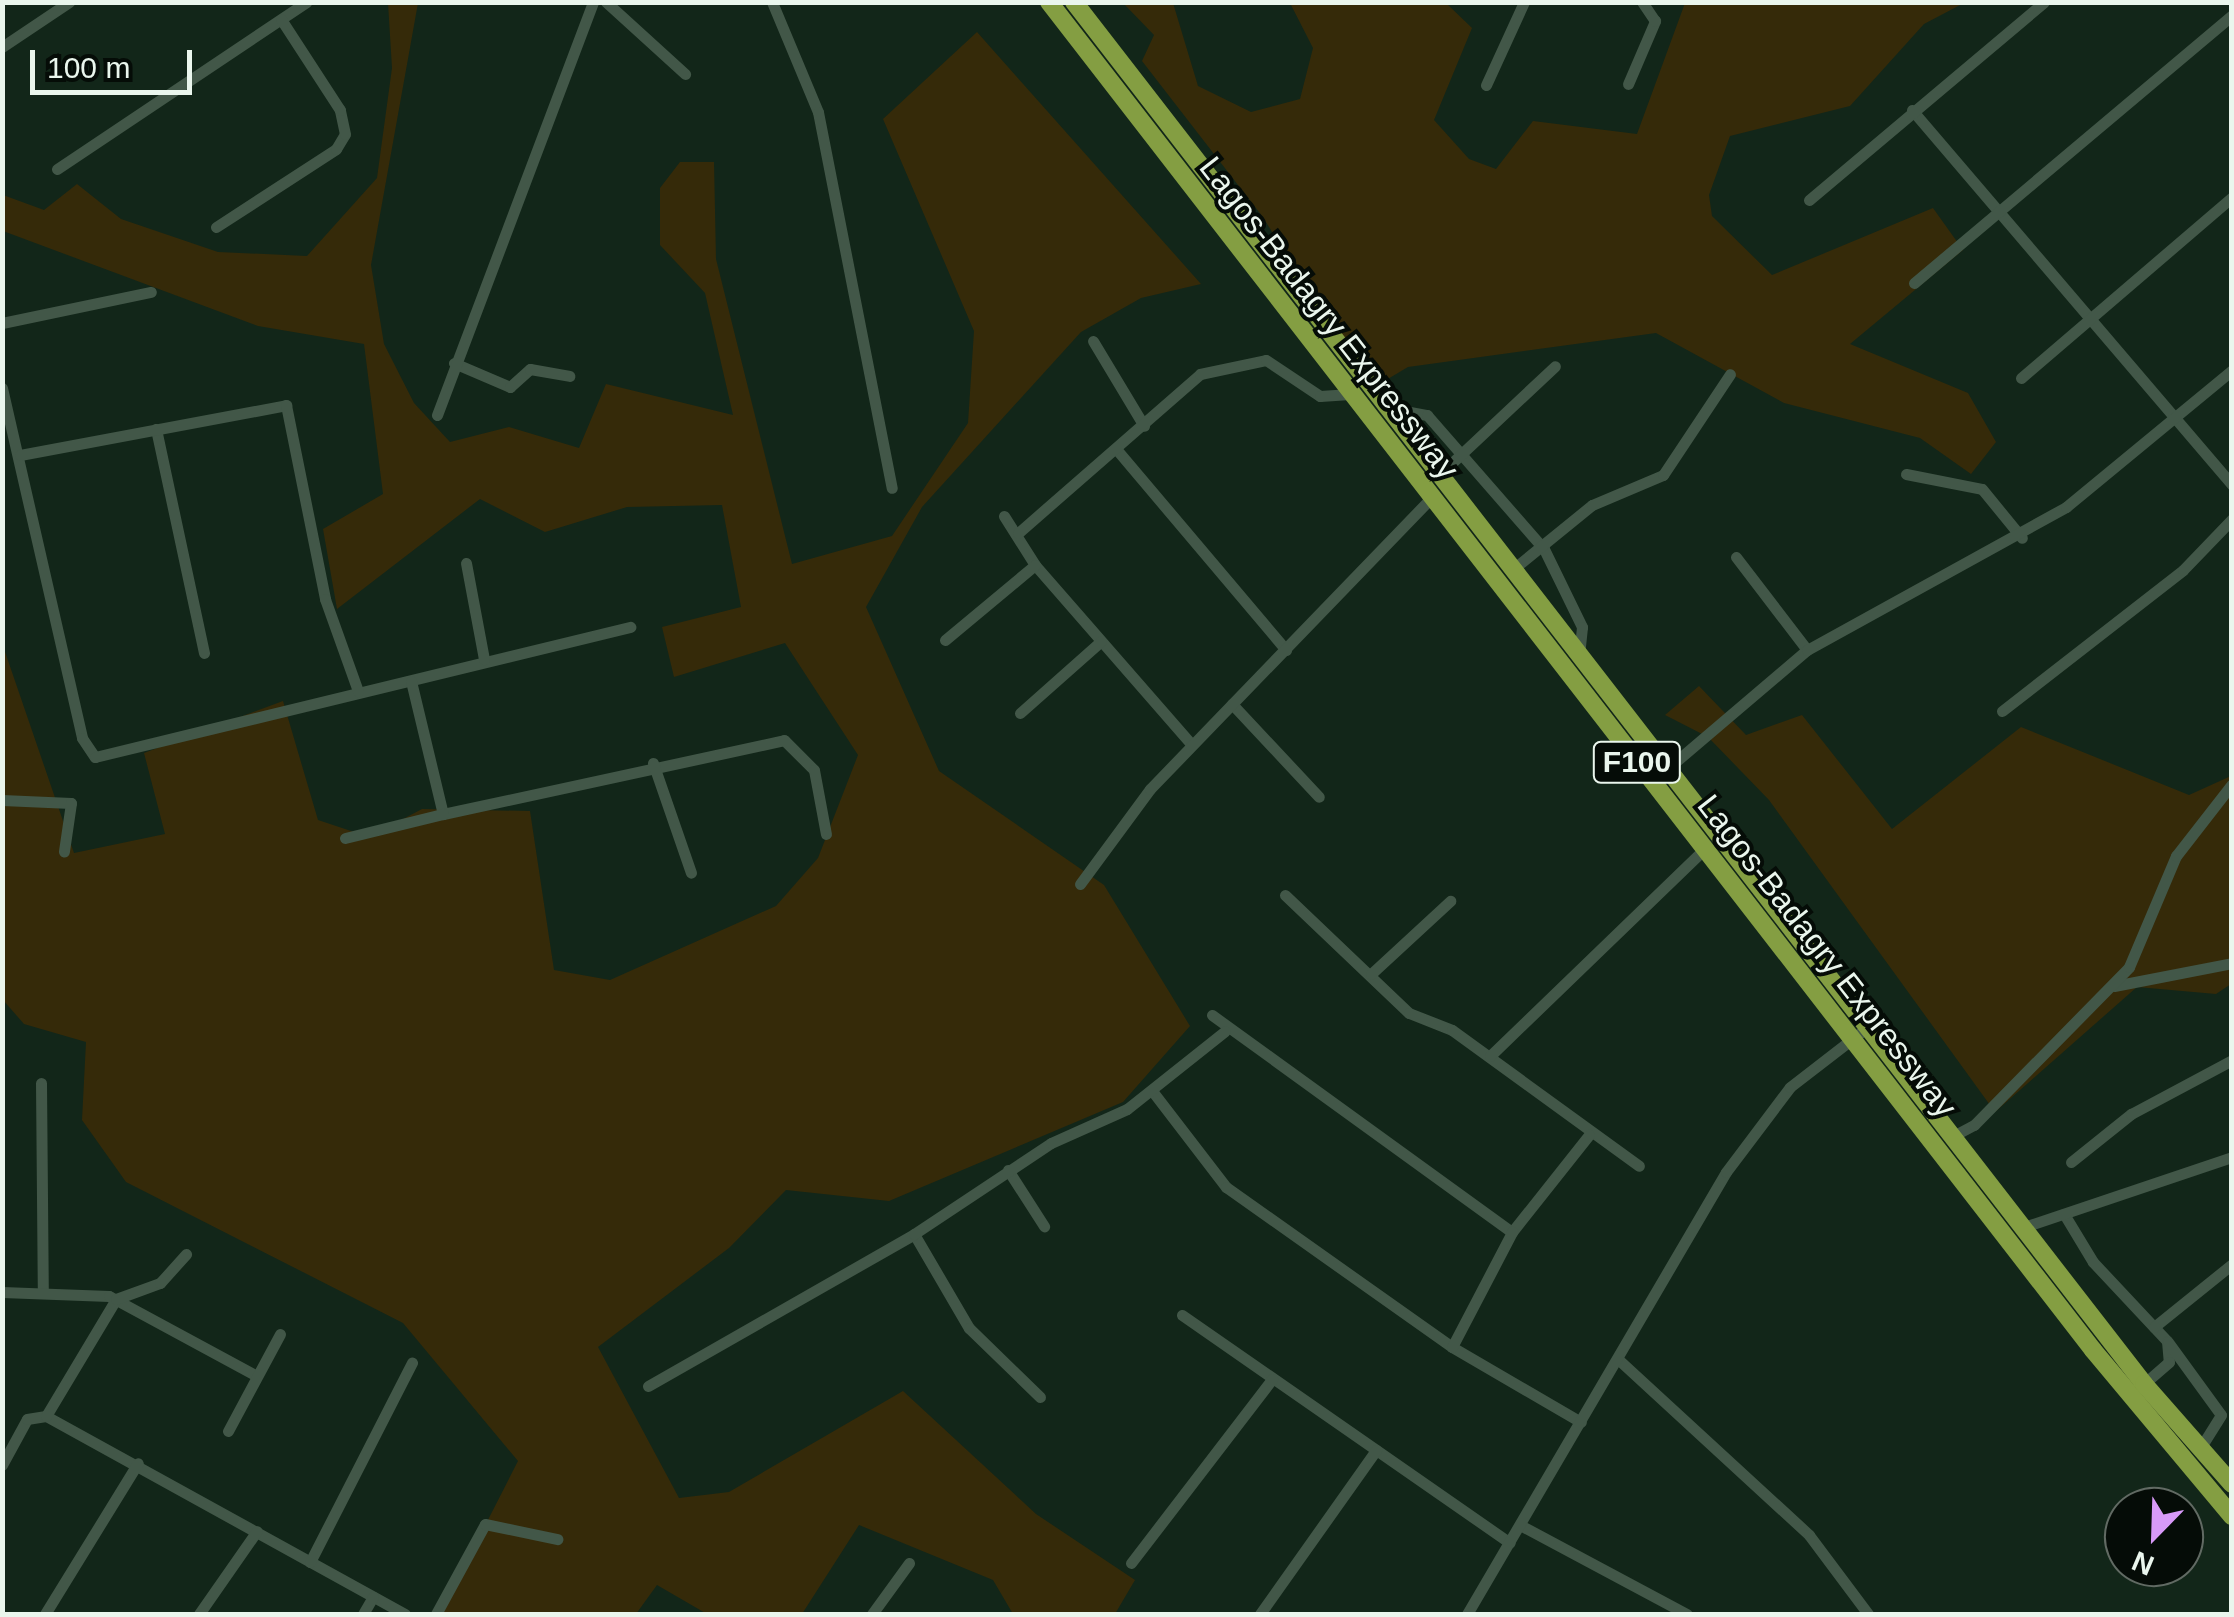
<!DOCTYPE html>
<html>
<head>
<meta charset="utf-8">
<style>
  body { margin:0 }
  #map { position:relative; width:2234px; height:1617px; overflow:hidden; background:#122619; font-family:Helvetica,sans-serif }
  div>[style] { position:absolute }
  .green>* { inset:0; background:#352a09 }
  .minor>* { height:11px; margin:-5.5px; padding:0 5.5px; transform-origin:5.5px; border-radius:5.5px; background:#425748 }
  .trunk>* { height:18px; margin:-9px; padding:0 9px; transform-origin:9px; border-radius:9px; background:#849e42 }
  span { translate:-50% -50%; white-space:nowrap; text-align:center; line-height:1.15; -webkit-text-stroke:8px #050c07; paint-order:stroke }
  .shield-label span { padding:2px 8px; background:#050c07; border:2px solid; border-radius:8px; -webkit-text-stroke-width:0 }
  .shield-label { font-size:30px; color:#eaf6ed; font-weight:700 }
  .street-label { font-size:32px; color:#eaf6ed }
  .frame { position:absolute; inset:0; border:5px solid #eaf6ed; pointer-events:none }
  .north { position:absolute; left:2104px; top:1487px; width:100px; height:100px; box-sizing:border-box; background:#050c07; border:2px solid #616a63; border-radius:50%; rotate:203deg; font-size:28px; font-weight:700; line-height:40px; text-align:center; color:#eaf6ed }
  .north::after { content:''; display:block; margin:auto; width:35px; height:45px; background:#d89af8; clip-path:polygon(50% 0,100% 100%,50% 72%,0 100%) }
  .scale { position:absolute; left:30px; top:50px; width:162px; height:45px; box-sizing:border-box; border:5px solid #eaf6ed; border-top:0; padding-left:12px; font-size:30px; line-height:35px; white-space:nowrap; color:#eaf6ed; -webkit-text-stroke:8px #050c07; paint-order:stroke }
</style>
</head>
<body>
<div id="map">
  <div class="green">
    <div style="clip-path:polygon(388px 3px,418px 3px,371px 265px,384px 344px,414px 403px,450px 442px,509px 427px,579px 448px,606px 384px,733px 415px,705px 293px,660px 245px,660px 188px,680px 162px,714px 162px,716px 259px,792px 564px,892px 536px,968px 423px,974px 331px,883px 119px,977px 32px,1201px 284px,1141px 298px,1081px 332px,922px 507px,866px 607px,939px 771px,1104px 885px,1190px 1026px,1123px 1102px,889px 1201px,786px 1190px,729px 1248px,598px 1347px,679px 1498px,729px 1492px,903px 1391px,1036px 1514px,1135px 1580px,1115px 1614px,1013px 1614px,993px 1580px,859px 1525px,802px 1614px,707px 1614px,657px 1585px,636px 1614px,440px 1614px,518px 1461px,403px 1323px,126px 1182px,82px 1120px,86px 1042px,24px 1024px,3px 1000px,2px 643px,74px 853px,165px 834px,144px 753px,283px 701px,318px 820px,369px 837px,422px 809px,530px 811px,554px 970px,610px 980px,776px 906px,818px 858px,858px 755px,785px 643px,674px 677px,662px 627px,741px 607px,722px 505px,627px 507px,545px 532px,480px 499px,337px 609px,323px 529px,383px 494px,364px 344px,258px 326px,3px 231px,3px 195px,44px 210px,77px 184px,121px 219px,218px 252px,307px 256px,377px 178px,392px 68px)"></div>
    <div style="clip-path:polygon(1123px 3px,1173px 3px,1198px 86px,1251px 112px,1300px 99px,1313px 48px,1290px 3px,1446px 3px,1472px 28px,1434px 120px,1469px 159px,1496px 169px,1533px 121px,1637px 134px,1685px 3px,1964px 3px,1924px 24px,1850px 106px,1730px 136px,1709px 195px,1712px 216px,1772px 275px,1933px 208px,1963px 250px,1850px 344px,1968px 393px,1996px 442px,1971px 474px,1920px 438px,1784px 403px,1656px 333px,1408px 367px,1371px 389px,1262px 216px,1142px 61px,1154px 35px)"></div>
    <div style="clip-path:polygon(1699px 686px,1746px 735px,1802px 715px,1892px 829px,2021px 727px,2189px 795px,2231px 776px,2231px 984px,2216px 994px,2137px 987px,1995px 1112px,1769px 800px,1708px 737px,1665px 715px)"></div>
  </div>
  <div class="minor">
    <div style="left:606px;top:2px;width:107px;rotate:42.3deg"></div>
    <div style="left:772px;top:2px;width:119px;rotate:67.3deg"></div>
    <div style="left:818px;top:112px;width:383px;rotate:78.9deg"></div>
    <div style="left:2px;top:47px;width:81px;rotate:-33.9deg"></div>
    <div style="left:1628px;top:84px;width:69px;rotate:-66.8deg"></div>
    <div style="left:1655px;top:21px;width:23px;rotate:-124deg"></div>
    <div style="left:1486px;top:85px;width:91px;rotate:-65.4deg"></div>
    <div style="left:1912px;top:110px;width:493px;rotate:49.5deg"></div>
    <div style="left:57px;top:169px;width:300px;rotate:-33.8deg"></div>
    <div style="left:1809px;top:200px;width:307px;rotate:-40.1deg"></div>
    <div style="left:216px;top:227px;width:143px;rotate:-33deg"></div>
    <div style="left:336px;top:149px;width:17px;rotate:-59deg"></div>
    <div style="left:345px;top:134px;width:25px;rotate:-102deg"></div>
    <div style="left:340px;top:110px;width:108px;rotate:-123deg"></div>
    <div style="left:1914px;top:283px;width:416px;rotate:-40.1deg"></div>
    <div style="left:2px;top:323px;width:152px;rotate:-11.8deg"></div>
    <div style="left:1093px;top:341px;width:99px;rotate:59deg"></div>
    <div style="left:454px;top:363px;width:61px;rotate:23.2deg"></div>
    <div style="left:510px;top:387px;width:27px;rotate:-42deg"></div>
    <div style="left:530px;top:369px;width:40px;rotate:10deg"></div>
    <div style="left:2021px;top:378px;width:278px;rotate:-40.6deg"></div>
    <div style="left:2px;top:388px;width:359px;rotate:77.1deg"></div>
    <div style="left:82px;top:738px;width:23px;rotate:56deg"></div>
    <div style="left:95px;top:757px;width:551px;rotate:-13.66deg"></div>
    <div style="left:1383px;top:407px;width:45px;rotate:10.3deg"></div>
    <div style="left:1427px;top:415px;width:178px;rotate:48.9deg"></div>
    <div style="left:1544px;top:549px;width:87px;rotate:64deg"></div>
    <div style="left:1582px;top:627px;width:28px;rotate:96deg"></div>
    <div style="left:437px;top:415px;width:441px;rotate:-69.3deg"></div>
    <div style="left:156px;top:429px;width:229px;rotate:77.9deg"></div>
    <div style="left:1117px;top:450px;width:262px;rotate:49.8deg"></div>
    <div style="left:20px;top:455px;width:271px;rotate:-10.6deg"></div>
    <div style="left:286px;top:405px;width:198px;rotate:78.6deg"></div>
    <div style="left:325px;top:599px;width:98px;rotate:70.3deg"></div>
    <div style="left:1906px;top:474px;width:77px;rotate:11.2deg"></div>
    <div style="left:1982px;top:489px;width:63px;rotate:50.8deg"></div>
    <div style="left:1439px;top:475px;width:159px;rotate:-43.2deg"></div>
    <div style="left:1004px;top:516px;width:58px;rotate:57.7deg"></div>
    <div style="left:1035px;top:565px;width:237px;rotate:48.9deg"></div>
    <div style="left:1018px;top:533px;width:242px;rotate:-41.1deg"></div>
    <div style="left:1200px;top:374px;width:67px;rotate:-12deg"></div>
    <div style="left:1266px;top:360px;width:65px;rotate:33.7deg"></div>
    <div style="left:1320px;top:396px;width:30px;rotate:-4deg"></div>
    <div style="left:1736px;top:557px;width:117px;rotate:52.6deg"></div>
    <div style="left:466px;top:563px;width:98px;rotate:79.4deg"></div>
    <div style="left:1512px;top:570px;width:103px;rotate:-39.1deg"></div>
    <div style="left:1592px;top:505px;width:77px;rotate:-22.9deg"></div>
    <div style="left:1663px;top:475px;width:121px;rotate:-56.4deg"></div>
    <div style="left:945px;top:640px;width:117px;rotate:-39.8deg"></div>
    <div style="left:411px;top:681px;width:137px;rotate:76.5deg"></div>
    <div style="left:443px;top:814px;width:349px;rotate:-12.2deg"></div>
    <div style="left:784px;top:740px;width:42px;rotate:45deg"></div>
    <div style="left:814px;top:770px;width:65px;rotate:79.4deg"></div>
    <div style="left:1232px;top:704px;width:127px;rotate:46.9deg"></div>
    <div style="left:2002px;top:711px;width:229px;rotate:-37.9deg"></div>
    <div style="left:2183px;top:570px;width:71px;rotate:-46.1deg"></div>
    <div style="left:1020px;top:713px;width:108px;rotate:-41.6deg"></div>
    <div style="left:653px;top:763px;width:116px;rotate:70.9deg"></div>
    <div style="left:1667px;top:769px;width:184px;rotate:-40.4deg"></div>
    <div style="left:1807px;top:650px;width:296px;rotate:-28.9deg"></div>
    <div style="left:2066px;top:507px;width:215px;rotate:-39.5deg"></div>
    <div style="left:2px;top:800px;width:69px;rotate:2.5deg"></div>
    <div style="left:71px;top:803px;width:49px;rotate:98.3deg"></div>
    <div style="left:345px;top:838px;width:101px;rotate:-13.8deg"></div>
    <div style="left:1080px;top:884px;width:118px;rotate:-53.6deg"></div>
    <div style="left:1150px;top:789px;width:403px;rotate:-46deg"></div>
    <div style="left:1285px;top:895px;width:171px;rotate:43.6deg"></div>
    <div style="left:1409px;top:1013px;width:46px;rotate:21.6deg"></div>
    <div style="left:1452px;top:1030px;width:231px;rotate:36deg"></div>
    <div style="left:1371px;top:974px;width:108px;rotate:-42.7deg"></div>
    <div style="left:2114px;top:986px;width:120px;rotate:-11deg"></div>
    <div style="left:1212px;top:1015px;width:370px;rotate:35.9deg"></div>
    <div style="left:1512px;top:1232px;width:124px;rotate:-51.6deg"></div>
    <div style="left:1490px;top:1056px;width:298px;rotate:-44deg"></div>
    <div style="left:41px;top:1083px;width:210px;rotate:89.5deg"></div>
    <div style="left:1153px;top:1092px;width:120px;rotate:52.5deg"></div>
    <div style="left:1226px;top:1187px;width:277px;rotate:35.3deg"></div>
    <div style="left:1452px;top:1347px;width:149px;rotate:30.2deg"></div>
    <div style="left:1953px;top:1136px;width:24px;rotate:-28deg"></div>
    <div style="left:1974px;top:1125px;width:221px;rotate:-45.5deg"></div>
    <div style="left:2129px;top:967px;width:121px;rotate:-67.1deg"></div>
    <div style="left:2176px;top:856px;width:91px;rotate:-52.1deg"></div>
    <div style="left:2071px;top:1162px;width:77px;rotate:-38.7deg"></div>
    <div style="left:2131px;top:1114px;width:115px;rotate:-28.1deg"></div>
    <div style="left:1008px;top:1170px;width:67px;rotate:57.3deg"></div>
    <div style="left:2064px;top:1214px;width:56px;rotate:58.9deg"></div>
    <div style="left:2093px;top:1262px;width:108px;rotate:46.9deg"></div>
    <div style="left:2167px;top:1341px;width:21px;rotate:85deg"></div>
    <div style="left:2169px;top:1362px;width:33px;rotate:139deg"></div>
    <div style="left:2024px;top:1227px;width:219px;rotate:-18.6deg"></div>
    <div style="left:914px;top:1234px;width:109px;rotate:59.7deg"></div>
    <div style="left:969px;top:1328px;width:99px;rotate:44.2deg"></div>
    <div style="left:2px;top:1292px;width:107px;rotate:2.1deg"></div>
    <div style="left:109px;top:1296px;width:168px;rotate:28.4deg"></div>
    <div style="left:1182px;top:1315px;width:399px;rotate:34.8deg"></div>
    <div style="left:2154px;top:1327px;width:100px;rotate:-38.9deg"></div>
    <div style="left:2168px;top:1342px;width:90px;rotate:54deg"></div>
    <div style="left:2221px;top:1415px;width:40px;rotate:122deg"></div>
    <div style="left:1452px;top:1347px;width:130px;rotate:-62.4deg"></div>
    <div style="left:1620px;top:1361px;width:257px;rotate:42.6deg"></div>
    <div style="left:1809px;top:1535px;width:99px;rotate:53.2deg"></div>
    <div style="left:648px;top:1386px;width:306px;rotate:-29.7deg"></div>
    <div style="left:914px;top:1234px;width:164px;rotate:-33.6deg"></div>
    <div style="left:1051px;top:1143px;width:83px;rotate:-24.1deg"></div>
    <div style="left:1127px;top:1109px;width:125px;rotate:-38.5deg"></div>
    <div style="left:46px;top:1416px;width:410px;rotate:28.9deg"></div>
    <div style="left:228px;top:1431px;width:110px;rotate:-61.8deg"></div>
    <div style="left:2px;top:1465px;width:52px;rotate:-61.5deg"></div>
    <div style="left:27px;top:1419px;width:19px;rotate:-9deg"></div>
    <div style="left:46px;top:1416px;width:136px;rotate:-59.1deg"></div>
    <div style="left:116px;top:1299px;width:47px;rotate:-20deg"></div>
    <div style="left:160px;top:1283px;width:39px;rotate:-48deg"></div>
    <div style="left:1520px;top:1525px;width:189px;rotate:28.1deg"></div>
    <div style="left:310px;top:1562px;width:224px;rotate:-62.9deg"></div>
    <div style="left:1131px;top:1563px;width:232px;rotate:-52.5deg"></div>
    <div style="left:45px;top:1614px;width:177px;rotate:-58.4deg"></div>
    <div style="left:199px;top:1614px;width:101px;rotate:-55.1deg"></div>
    <div style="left:363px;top:1614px;width:20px;rotate:-60deg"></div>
    <div style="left:436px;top:1614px;width:102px;rotate:-61.4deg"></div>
    <div style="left:485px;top:1524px;width:74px;rotate:11.8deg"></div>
    <div style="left:872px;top:1614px;width:63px;rotate:-54deg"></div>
    <div style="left:1260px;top:1614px;width:201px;rotate:-54.7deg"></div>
    <div style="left:1467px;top:1614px;width:512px;rotate:-59.63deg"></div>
    <div style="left:1726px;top:1172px;width:106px;rotate:-53deg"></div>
    <div style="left:1790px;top:1087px;width:100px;rotate:-37.7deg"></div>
  </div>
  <div class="trunk">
    <div style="left:1049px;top:2px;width:1705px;rotate:52.24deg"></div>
    <div style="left:2093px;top:1350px;width:217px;rotate:50.1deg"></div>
    <div style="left:1074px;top:2px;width:1748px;rotate:52.25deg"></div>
    <div style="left:2144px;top:1384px;width:133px;rotate:48.7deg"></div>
  </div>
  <div class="shield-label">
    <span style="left:1637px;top:762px">F100</span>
  </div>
  <div class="street-label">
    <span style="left:1329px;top:318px;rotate:52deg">Lagos-Badagry Expressway</span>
    <span style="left:1827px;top:956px;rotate:52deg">Lagos-Badagry Expressway</span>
  </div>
  <div class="frame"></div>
  <div class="north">N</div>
  <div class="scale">100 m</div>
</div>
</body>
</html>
